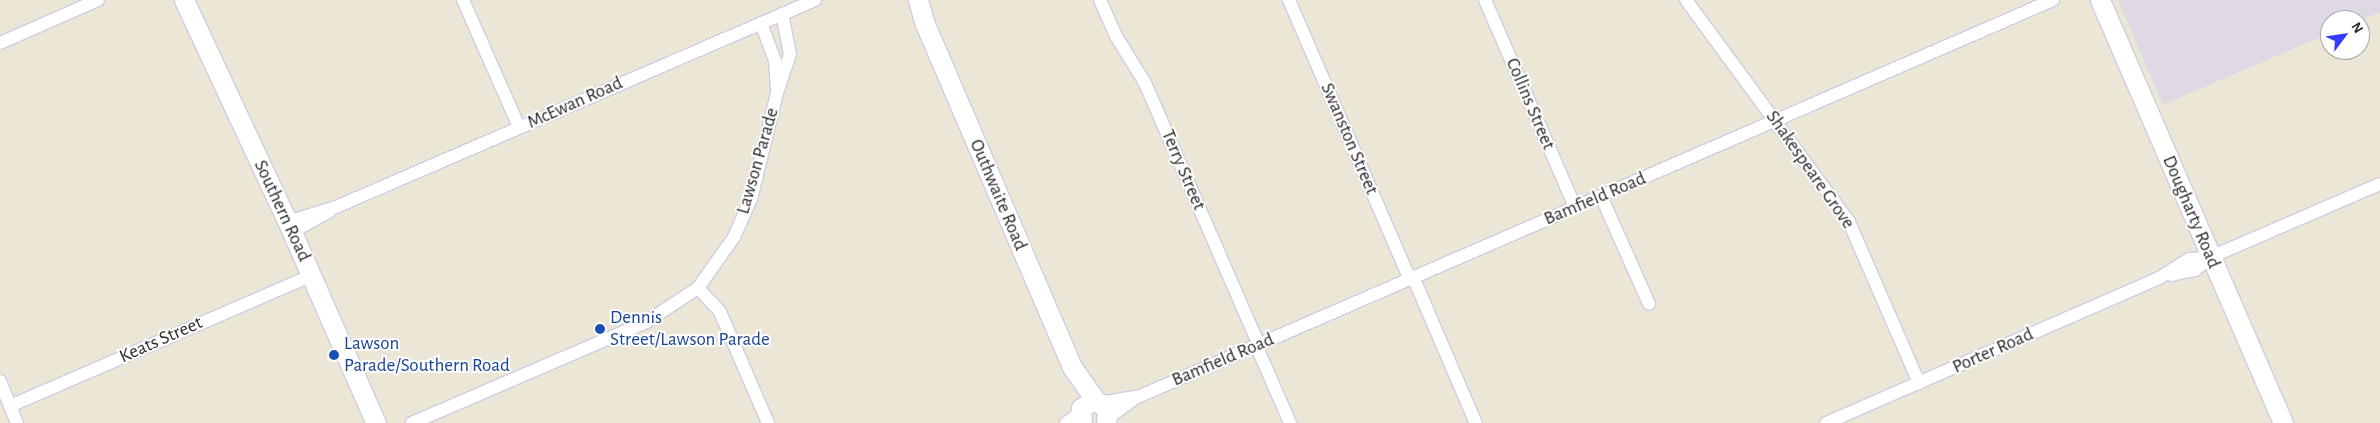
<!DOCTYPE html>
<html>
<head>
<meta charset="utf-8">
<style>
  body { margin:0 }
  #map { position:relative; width:2380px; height:423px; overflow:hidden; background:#ece6d7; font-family:"Alegreya Sans",sans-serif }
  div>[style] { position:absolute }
  .industrial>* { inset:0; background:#ded9e4 }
  .roads { filter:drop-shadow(1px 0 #cccee3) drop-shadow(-1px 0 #cccee3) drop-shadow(0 1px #cccee3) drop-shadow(0 -1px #cccee3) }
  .street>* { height:12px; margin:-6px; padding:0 6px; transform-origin:6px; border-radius:6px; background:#fff }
  .secondary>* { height:19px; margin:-9.5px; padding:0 9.5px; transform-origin:9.5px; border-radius:9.5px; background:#fff }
  .dots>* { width:14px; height:14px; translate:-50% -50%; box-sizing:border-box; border:2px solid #fff; border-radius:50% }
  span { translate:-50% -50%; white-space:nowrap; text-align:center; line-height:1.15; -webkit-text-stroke:4px #fff; paint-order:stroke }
  .street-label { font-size:19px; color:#282828 }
  .transit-label { font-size:19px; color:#164399 }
  .left { translate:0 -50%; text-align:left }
  .north { position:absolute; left:2320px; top:10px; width:50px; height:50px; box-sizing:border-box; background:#fff; border:1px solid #a9a9a9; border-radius:50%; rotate:59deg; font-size:14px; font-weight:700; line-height:20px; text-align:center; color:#282828 }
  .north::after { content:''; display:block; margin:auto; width:18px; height:22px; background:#323bff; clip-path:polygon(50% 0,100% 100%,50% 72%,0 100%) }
</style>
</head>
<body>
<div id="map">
  <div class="industrial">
    <div style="clip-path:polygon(2118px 0,2380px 0,2380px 12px,2360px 20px,2330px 20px,2330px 33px,2163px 105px)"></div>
  </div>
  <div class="roads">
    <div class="street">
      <div style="left:463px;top:0;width:139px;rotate:66.2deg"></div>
      <div style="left:1100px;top:0;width:39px;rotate:66deg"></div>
      <div style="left:1116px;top:36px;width:55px;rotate:58.3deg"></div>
      <div style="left:1145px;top:83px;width:286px;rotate:66.5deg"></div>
      <div style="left:1289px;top:0;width:304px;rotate:66.6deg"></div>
      <div style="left:1485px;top:0;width:226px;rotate:66.5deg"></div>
      <div style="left:1686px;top:0;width:275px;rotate:53.7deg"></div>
      <div style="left:1849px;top:222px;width:176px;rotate:66.5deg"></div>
      <div style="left:761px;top:23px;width:40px;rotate:69.8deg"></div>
      <div style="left:775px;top:61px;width:29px;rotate:86deg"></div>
      <div style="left:0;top:43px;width:107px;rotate:-23.7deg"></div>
      <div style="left:1601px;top:196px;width:118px;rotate:66deg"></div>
      <div style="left:288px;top:222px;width:50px;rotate:-17.4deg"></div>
      <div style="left:336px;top:207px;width:522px;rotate:-23.37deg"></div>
      <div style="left:292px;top:232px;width:43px;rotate:-28.9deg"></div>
      <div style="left:2171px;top:275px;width:25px;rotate:-12deg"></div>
      <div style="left:2195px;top:270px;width:21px;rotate:-39deg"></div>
      <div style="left:1413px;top:277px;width:159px;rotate:66.7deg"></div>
      <div style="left:698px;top:288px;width:33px;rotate:47deg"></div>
      <div style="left:720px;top:312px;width:121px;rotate:66.6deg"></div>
      <div style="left:1256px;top:345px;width:85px;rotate:66.4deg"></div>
      <div style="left:0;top:381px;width:45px;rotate:68deg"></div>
      <div style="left:1100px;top:403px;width:41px;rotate:-9.9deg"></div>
      <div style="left:1140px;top:396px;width:995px;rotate:-23.45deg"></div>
      <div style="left:10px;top:406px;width:329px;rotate:-23.4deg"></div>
      <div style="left:1108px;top:418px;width:34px;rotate:-36deg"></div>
      <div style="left:412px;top:423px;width:255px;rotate:-23.3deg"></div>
      <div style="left:646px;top:322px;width:62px;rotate:-33.2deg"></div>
      <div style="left:698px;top:288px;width:62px;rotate:-54.8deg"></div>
      <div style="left:734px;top:237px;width:42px;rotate:-65.9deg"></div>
      <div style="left:751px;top:199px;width:109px;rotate:-76.2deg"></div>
      <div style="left:777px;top:93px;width:41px;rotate:-71.6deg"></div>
      <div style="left:790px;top:54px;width:41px;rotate:-101.3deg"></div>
      <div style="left:1066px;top:423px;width:17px;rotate:-36deg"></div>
      <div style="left:1826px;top:423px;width:363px;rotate:-23.5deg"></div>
      <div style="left:2159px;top:278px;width:36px;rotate:-32deg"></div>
      <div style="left:2190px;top:259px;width:21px;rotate:-5deg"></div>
      <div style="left:2211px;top:257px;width:184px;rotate:-23.4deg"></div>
    </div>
    <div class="secondary">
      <div style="left:184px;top:0;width:256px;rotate:65deg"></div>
      <div style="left:292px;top:232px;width:209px;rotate:66.3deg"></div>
      <div style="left:918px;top:0;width:25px;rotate:74deg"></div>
      <div style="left:925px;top:24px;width:373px;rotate:66.8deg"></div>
      <div style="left:1072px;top:367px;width:42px;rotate:54.8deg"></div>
      <div style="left:2100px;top:0;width:461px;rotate:66.6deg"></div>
      <div style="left:1082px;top:423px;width:15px;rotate:-94deg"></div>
      <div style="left:1081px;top:408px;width:13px;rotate:-32deg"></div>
      <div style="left:1092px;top:401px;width:8px;rotate:14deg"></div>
      <div style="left:1100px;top:403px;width:10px;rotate:45deg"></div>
      <div style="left:1107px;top:410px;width:13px;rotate:94deg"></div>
    </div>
  </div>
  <div class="dots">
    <div style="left:600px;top:329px;background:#1a4fb4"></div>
    <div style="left:334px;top:355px;background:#1a4fb4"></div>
  </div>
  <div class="street-label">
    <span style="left:575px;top:103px;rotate:-24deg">McEwan Road</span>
    <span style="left:1530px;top:104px;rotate:67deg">Collins Street</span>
    <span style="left:1349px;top:139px;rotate:67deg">Swanston Street</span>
    <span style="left:758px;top:161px;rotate:-74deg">Lawson Parade</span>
    <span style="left:1183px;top:170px;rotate:67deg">Terry Street</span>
    <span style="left:1810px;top:170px;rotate:55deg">Shakespeare Grove</span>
    <span style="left:998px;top:195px;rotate:67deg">Outhwaite Road</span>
    <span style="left:1595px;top:199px;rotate:-23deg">Bamfield Road</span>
    <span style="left:282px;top:211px;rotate:65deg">Southern Road</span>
    <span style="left:2191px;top:212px;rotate:67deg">Dougharty Road</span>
    <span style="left:161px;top:340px;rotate:-24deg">Keats Street</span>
    <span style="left:1993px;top:351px;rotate:-24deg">Porter Road</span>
    <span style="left:1223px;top:360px;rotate:-23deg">Bamfield Road</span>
  </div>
  <div class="transit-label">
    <span class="left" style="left:610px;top:329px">Dennis<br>Street/Lawson Parade</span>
    <span class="left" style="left:344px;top:355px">Lawson<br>Parade/Southern Road</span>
  </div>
  <div class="north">N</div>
</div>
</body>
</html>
